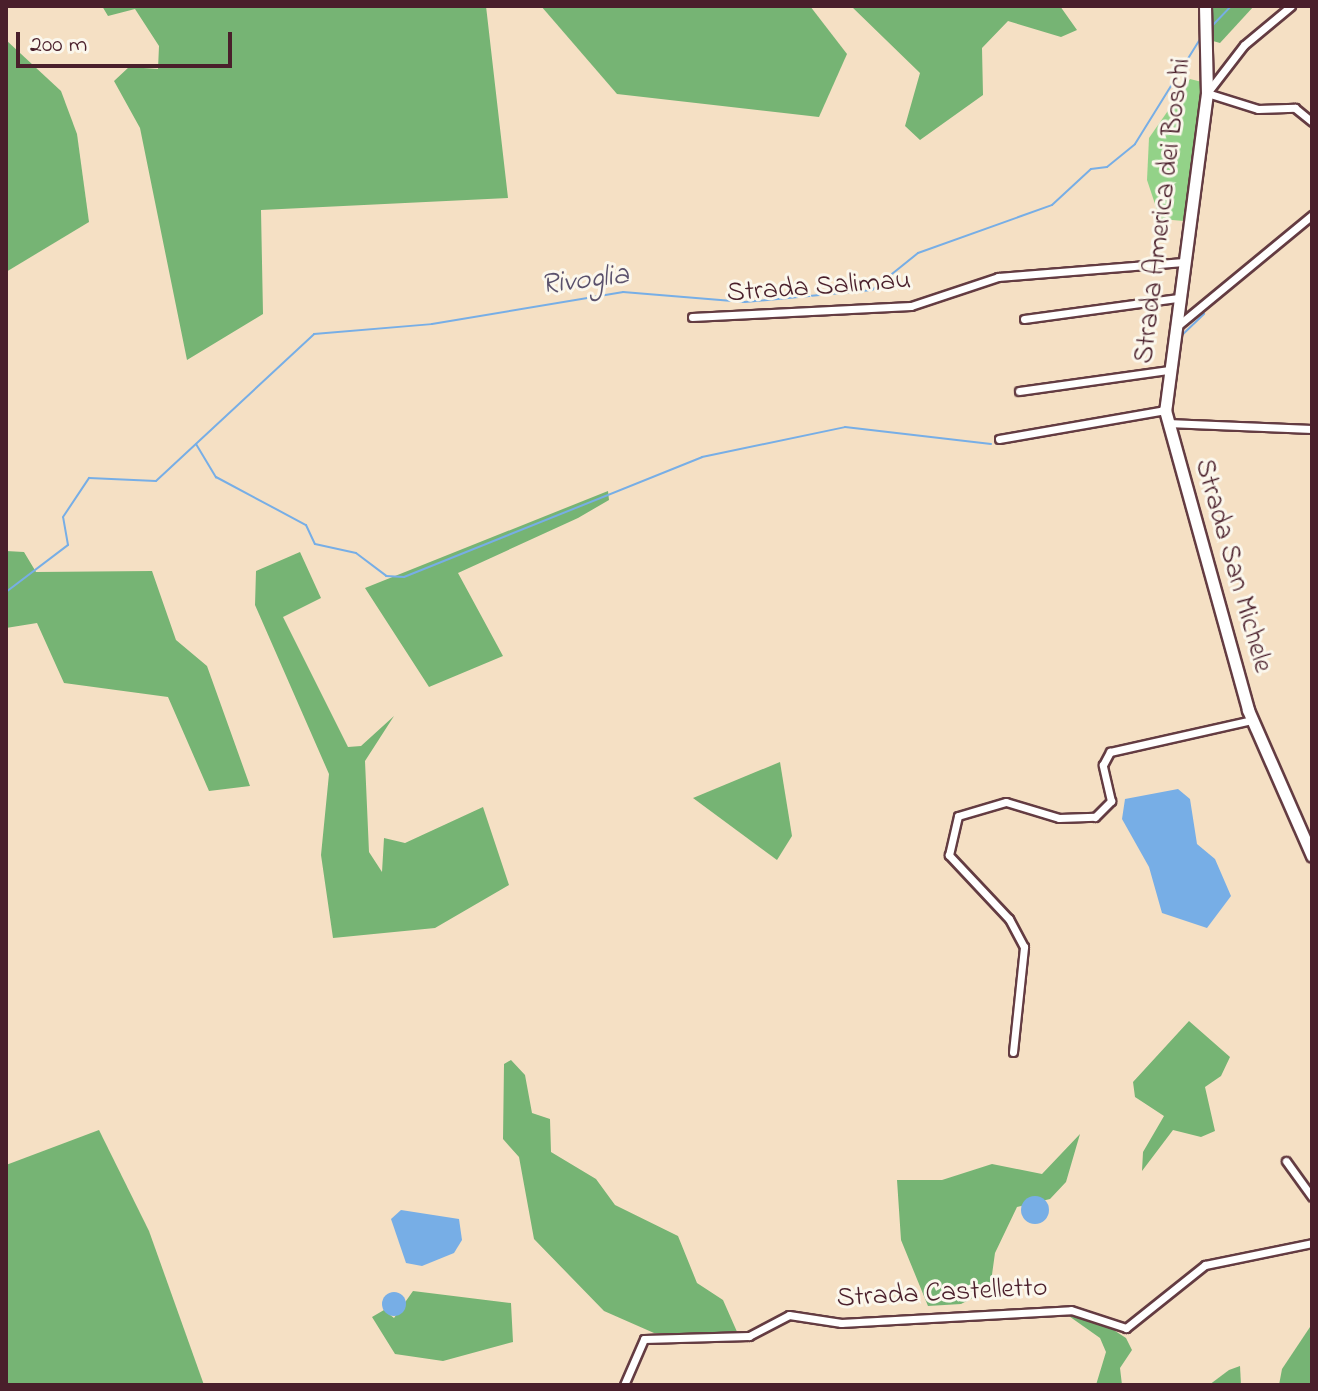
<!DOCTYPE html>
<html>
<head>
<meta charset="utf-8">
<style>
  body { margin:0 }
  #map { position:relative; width:1318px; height:1391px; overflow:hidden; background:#f5e0c4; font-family:"Indie Flower",sans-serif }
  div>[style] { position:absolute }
  .green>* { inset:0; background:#93d288 }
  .forest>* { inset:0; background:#76b474 }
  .water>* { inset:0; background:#77aee6 }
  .round { border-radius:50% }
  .stream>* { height:2px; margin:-1px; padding:0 1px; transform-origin:1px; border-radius:1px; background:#77aee6 }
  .roads { filter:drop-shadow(2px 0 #643c42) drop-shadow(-2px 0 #643c42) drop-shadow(0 2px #643c42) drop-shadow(0 -2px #643c42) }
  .street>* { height:7px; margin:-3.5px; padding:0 3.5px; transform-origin:3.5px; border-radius:3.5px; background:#fff }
  .secondary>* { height:11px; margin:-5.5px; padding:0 5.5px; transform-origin:5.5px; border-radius:5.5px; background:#fff }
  span { translate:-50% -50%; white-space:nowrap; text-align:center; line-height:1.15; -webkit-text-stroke:6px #fbf7ec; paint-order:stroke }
  .street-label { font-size:28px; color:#4a1f2b }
  .water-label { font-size:30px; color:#5a516c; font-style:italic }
  .frame { position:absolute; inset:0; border:8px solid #4a1f2b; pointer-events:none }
  .scale { position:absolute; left:16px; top:32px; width:216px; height:36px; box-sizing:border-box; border:4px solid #4a1f2b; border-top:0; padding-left:10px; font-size:24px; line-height:28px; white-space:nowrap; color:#4a1f2b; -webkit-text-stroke:6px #fbf7ec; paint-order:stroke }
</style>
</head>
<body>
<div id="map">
  <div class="green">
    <div style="clip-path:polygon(1190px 79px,1202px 82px,1184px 221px,1160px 219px,1147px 180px,1149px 138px)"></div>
  </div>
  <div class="forest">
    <div style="clip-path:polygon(102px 6px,486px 6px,508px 198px,261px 210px,263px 314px,187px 360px,140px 128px,114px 81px,129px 67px,158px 69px,159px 46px,135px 9px,108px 16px)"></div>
    <div style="clip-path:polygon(541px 6px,810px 6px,847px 54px,819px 117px,617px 94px)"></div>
    <div style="clip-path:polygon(851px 6px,1060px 6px,1077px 30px,1061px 37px,1008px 21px,982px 48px,983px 95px,920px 140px,905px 126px,920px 73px)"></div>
    <div style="clip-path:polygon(1212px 6px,1254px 6px,1220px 43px,1213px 41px)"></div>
    <div style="clip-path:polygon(6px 40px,61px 91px,77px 134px,89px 222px,6px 272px)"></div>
    <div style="clip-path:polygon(608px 491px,609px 500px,578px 518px,458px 573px,503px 656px,429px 687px,365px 588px)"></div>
    <div style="clip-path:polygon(6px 551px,24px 552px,36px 572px,152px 571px,176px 640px,207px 666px,250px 786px,209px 791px,168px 697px,64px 683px,37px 623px,6px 628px)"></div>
    <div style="clip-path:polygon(300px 552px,321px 598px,283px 617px,348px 747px,361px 746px,394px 716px,365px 761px,369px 852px,382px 872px,384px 838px,405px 843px,483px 807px,509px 885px,435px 928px,333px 938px,321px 855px,329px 774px,255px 605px,256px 571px)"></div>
    <div style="clip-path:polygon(780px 762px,792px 836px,777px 860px,693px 798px)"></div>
    <div style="clip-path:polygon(1189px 1021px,1230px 1057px,1221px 1076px,1205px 1087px,1215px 1131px,1201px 1137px,1173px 1130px,1142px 1171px,1143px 1152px,1164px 1116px,1135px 1097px,1133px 1082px)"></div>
    <div style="clip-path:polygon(511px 1060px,525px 1075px,532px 1113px,550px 1119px,551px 1152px,596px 1179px,615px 1205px,678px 1236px,697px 1283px,723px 1300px,738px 1334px,654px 1333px,604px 1311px,534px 1239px,519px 1157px,503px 1139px,504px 1064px)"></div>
    <div style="clip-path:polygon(99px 1130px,149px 1231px,204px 1385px,6px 1385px,6px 1165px)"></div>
    <div style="clip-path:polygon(1080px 1134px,1066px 1182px,1050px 1199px,1017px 1207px,995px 1253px,990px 1289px,961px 1304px,928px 1306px,901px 1240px,897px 1180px,942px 1180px,992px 1164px,1042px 1174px)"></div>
    <div style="clip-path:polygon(413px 1291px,511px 1303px,513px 1342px,443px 1361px,395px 1354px,372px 1317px,384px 1310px,394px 1318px)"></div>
    <div style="clip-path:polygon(1066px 1314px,1095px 1318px,1126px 1338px,1132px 1350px,1120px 1368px,1122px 1385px,1096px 1385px,1106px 1352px,1100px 1338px)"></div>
    <div style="clip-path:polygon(1312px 1324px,1312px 1385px,1279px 1385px,1282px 1369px)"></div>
    <div style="clip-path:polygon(1240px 1366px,1241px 1385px,1209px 1385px,1229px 1370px)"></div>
  </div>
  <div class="water">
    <div style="clip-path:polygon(1178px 789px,1190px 799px,1197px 844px,1215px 859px,1231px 896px,1207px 928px,1162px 913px,1149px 867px,1122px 819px,1125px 799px)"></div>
    <div class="round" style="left:1021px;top:1196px;width:28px;height:28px"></div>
    <div style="clip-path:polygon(401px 1210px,459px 1219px,462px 1240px,454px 1253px,422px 1266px,406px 1263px,391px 1219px)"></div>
    <div class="round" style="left:382px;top:1292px;width:24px;height:24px"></div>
  </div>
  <div class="stream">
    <div style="left:1210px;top:28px;width:30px;rotate:-46deg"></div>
    <div style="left:1248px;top:272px;width:82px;rotate:-39.1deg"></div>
    <div style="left:1179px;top:338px;width:35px;rotate:-44deg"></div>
    <div style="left:196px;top:444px;width:39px;rotate:59deg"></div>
    <div style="left:216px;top:477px;width:102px;rotate:28.1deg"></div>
    <div style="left:306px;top:525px;width:21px;rotate:65deg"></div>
    <div style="left:315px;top:544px;width:42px;rotate:12.4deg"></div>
    <div style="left:356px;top:553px;width:38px;rotate:37deg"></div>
    <div style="left:386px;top:576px;width:18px;rotate:3deg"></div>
    <div style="left:404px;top:577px;width:321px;rotate:-21.9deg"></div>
    <div style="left:702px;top:457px;width:146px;rotate:-11.8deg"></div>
    <div style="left:845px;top:427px;width:147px;rotate:6.6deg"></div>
    <div style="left:6px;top:592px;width:78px;rotate:-37.2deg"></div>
    <div style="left:68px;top:545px;width:28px;rotate:-100deg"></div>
    <div style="left:63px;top:517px;width:47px;rotate:-56.3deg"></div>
    <div style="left:89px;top:478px;width:67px;rotate:2.6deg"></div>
    <div style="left:156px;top:481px;width:216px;rotate:-42.9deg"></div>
    <div style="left:314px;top:334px;width:118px;rotate:-4.8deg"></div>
    <div style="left:432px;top:324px;width:194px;rotate:-9.5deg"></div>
    <div style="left:623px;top:292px;width:122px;rotate:4.7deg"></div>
    <div style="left:745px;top:302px;width:128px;rotate:-5.4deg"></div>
    <div style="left:872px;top:290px;width:59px;rotate:-38.8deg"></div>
    <div style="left:918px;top:253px;width:142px;rotate:-19.7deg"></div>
    <div style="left:1052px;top:205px;width:53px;rotate:-42.7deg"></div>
    <div style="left:1091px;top:169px;width:16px;rotate:-7deg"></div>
    <div style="left:1107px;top:167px;width:36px;rotate:-39deg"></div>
    <div style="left:1135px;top:144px;width:123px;rotate:-58.2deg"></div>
  </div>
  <div class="roads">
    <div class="street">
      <div style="left:1291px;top:6px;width:61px;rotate:140.3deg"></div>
      <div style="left:1244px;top:45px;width:61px;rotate:127.6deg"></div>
      <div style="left:1207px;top:93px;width:53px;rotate:17.4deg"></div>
      <div style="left:1258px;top:109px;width:37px;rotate:-2deg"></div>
      <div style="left:1295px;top:108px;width:22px;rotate:39deg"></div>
      <div style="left:692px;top:317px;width:219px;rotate:-2.9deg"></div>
      <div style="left:911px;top:306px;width:92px;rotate:-18.4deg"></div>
      <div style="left:998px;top:277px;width:186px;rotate:-4.6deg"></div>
      <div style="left:1024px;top:319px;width:154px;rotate:-7.8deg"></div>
      <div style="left:1175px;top:328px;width:178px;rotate:-39.5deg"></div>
      <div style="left:1019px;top:391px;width:150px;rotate:-8deg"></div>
      <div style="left:1167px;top:423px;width:145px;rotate:2.4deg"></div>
      <div style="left:999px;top:439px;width:169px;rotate:-9.9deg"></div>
      <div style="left:1013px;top:1052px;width:106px;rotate:-84deg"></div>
      <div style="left:1024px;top:947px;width:32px;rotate:-118deg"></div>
      <div style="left:1009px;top:919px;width:88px;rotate:-133.2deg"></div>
      <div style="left:949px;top:855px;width:40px;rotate:-77deg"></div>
      <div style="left:958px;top:816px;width:50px;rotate:-16.3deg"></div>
      <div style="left:1006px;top:802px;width:55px;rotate:16.8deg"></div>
      <div style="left:1059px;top:818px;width:36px;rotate:-2deg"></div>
      <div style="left:1095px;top:817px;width:23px;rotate:-45deg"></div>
      <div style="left:1111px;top:801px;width:37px;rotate:-103deg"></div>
      <div style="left:1103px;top:765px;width:15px;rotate:-62deg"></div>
      <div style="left:1110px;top:752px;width:146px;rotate:-12.7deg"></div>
      <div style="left:1286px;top:1161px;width:44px;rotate:54.2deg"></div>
      <div style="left:624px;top:1385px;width:50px;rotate:-66.5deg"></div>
      <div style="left:644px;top:1339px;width:105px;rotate:-1.6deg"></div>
      <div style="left:749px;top:1336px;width:45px;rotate:-27.7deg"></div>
      <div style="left:789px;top:1315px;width:53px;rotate:8.7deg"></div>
      <div style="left:841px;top:1323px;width:230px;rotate:-3.2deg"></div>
      <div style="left:1071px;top:1310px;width:58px;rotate:18.1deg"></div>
      <div style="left:1126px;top:1328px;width:101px;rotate:-38.6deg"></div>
      <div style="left:1205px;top:1265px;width:109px;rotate:-11.6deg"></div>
    </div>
    <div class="secondary">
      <div style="left:1205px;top:6px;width:87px;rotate:88.7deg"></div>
      <div style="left:1207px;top:93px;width:320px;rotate:97.5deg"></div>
      <div style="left:1165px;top:410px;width:311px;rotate:74.5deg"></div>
      <div style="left:1248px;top:710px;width:159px;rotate:66.3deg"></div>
    </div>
  </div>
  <div class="street-label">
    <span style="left:1164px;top:211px;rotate:-83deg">Strada America dei Boschi</span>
    <span style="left:819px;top:288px;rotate:-4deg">Strada Salimau</span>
    <span style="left:1232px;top:566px;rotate:74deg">Strada San Michele</span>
    <span style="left:942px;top:1294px;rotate:-3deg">Strada Castelletto</span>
  </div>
  <div class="water-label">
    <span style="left:585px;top:281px;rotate:-7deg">Rivoglia</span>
  </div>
  <div class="frame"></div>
  <div class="scale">200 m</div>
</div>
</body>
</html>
